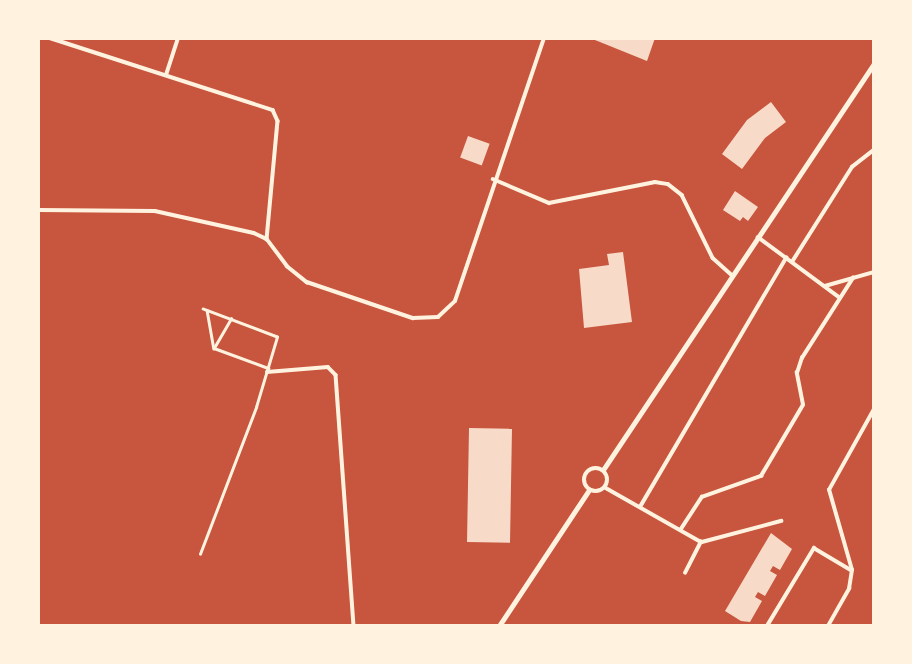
<!DOCTYPE html>
<html>
<head>
<meta charset="utf-8">
<style>
  body { margin:0 }
  #map { position:relative; width:912px; height:664px; overflow:hidden; background:#c8553d; font-family:"IBM Plex Serif",serif }
  div>[style] { position:absolute }
  .building>* { inset:0; background:#f7dbc8; transform-origin:0 0 }
  .pedestrian>* { height:2.5px; margin:-1.25px; padding:0 1.25px; transform-origin:1.25px; border-radius:1.25px; background:#fff3e0 }
  .minor>* { height:3.5px; margin:-1.75px; padding:0 1.75px; transform-origin:1.75px; border-radius:1.75px; background:#fff3e0 }
  .tertiary>* { height:4.5px; margin:-2.25px; padding:0 2.25px; transform-origin:2.25px; border-radius:2.25px; background:#fff3e0 }
  .tertiary>.ring { margin:-2.25px; padding:0; box-sizing:content-box; background:none; border:4.5px solid #fff3e0; border-radius:50% }
  span { translate:-50% -50%; white-space:nowrap; text-align:center; line-height:1.15; -webkit-text-stroke:5px #fff3e0; paint-order:stroke }
  .frame { position:absolute; inset:0; border:40px solid #fff3e0; pointer-events:none }
</style>
</head>
<body>
<div id="map">
  <div class="building">
    <div style="clip-path:polygon(590px 38px,655px 38px,647px 61px)"></div>
    <div style="clip-path:polygon(771px 102px,786px 122px,765px 138px,742px 169px,722px 154px,747px 120px)"></div>
    <div style="left:468px;top:136px;width:23px;height:23px;rotate:20deg"></div>
    <div style="clip-path:polygon(735px 191px,758px 207px,748px 221px,743px 217px,740px 221px,723px 210px)"></div>
    <div style="clip-path:polygon(623px 252px,632px 322px,584px 328px,579px 269px,609px 265px,607px 254px)"></div>
    <div style="left:469px;top:428px;width:43px;height:114px;rotate:1deg"></div>
    <div style="clip-path:polygon(771px 533px,792px 549px,780px 570px,773px 566px,770px 571px,777px 575px,765px 596px,758px 592px,755px 597px,762px 601px,750px 622px,741px 621px,725px 611px)"></div>
  </div>
  <div class="pedestrian">
    <div style="left:207px;top:310px;width:39px;rotate:80deg"></div>
    <div style="left:214px;top:348px;width:58px;rotate:20.3deg"></div>
    <div style="left:214px;top:348px;width:34px;rotate:-60deg"></div>
    <div style="left:200px;top:554px;width:157px;rotate:-69.1deg"></div>
    <div style="left:256px;top:407px;width:73px;rotate:-73.3deg"></div>
    <div style="left:277px;top:337px;width:79px;rotate:-159.3deg"></div>
  </div>
  <div class="minor">
    <div style="left:50px;top:38px;width:234px;rotate:17.9deg"></div>
    <div style="left:273px;top:110px;width:12px;rotate:66deg"></div>
    <div style="left:278px;top:121px;width:119px;rotate:95.3deg"></div>
    <div style="left:166px;top:75px;width:39px;rotate:-72deg"></div>
    <div style="left:493px;top:179px;width:61px;rotate:23.2deg"></div>
    <div style="left:549px;top:203px;width:108px;rotate:-11.2deg"></div>
    <div style="left:655px;top:182px;width:13px;rotate:9deg"></div>
    <div style="left:668px;top:184px;width:18px;rotate:38deg"></div>
    <div style="left:682px;top:195px;width:70px;rotate:63.8deg"></div>
    <div style="left:713px;top:258px;width:25px;rotate:42deg"></div>
    <div style="left:38px;top:210px;width:117px;rotate:0.5deg"></div>
    <div style="left:155px;top:211px;width:101px;rotate:12.5deg"></div>
    <div style="left:254px;top:233px;width:14px;rotate:25deg"></div>
    <div style="left:267px;top:239px;width:34px;rotate:53deg"></div>
    <div style="left:287px;top:266px;width:26px;rotate:39deg"></div>
    <div style="left:307px;top:282px;width:112px;rotate:18.8deg"></div>
    <div style="left:413px;top:318px;width:25px;rotate:-2deg"></div>
    <div style="left:438px;top:317px;width:23px;rotate:-43deg"></div>
    <div style="left:455px;top:301px;width:278px;rotate:-71.3deg"></div>
    <div style="left:758px;top:237px;width:101px;rotate:36.5deg"></div>
    <div style="left:792px;top:262px;width:112px;rotate:-57.7deg"></div>
    <div style="left:852px;top:167px;width:28px;rotate:-38deg"></div>
    <div style="left:825px;top:286px;width:51px;rotate:-15.9deg"></div>
    <div style="left:267px;top:372px;width:61px;rotate:-4.7deg"></div>
    <div style="left:328px;top:367px;width:11px;rotate:45deg"></div>
    <div style="left:336px;top:375px;width:252px;rotate:85.9deg"></div>
    <div style="left:606px;top:488px;width:109px;rotate:29.6deg"></div>
    <div style="left:640px;top:507px;width:289px;rotate:-59.6deg"></div>
    <div style="left:681px;top:529px;width:38px;rotate:-57deg"></div>
    <div style="left:702px;top:497px;width:63px;rotate:-19.6deg"></div>
    <div style="left:761px;top:476px;width:82px;rotate:-59.4deg"></div>
    <div style="left:803px;top:405px;width:33px;rotate:-101deg"></div>
    <div style="left:797px;top:373px;width:16px;rotate:-72deg"></div>
    <div style="left:802px;top:358px;width:95px;rotate:-57.5deg"></div>
    <div style="left:702px;top:542px;width:82px;rotate:-14.9deg"></div>
    <div style="left:685px;top:573px;width:35px;rotate:-63deg"></div>
    <div style="left:767px;top:626px;width:91px;rotate:-58.9deg"></div>
    <div style="left:814px;top:548px;width:43px;rotate:30.7deg"></div>
    <div style="left:828px;top:626px;width:43px;rotate:-60.4deg"></div>
    <div style="left:849px;top:589px;width:19px;rotate:-81deg"></div>
    <div style="left:852px;top:570px;width:83px;rotate:-106deg"></div>
    <div style="left:829px;top:490px;width:93px;rotate:-60.9deg"></div>
  </div>
  <div class="tertiary">
    <div class="ring" style="left:584px;top:468px;width:19.5px;height:19.5px"></div>
    <div style="left:603px;top:470px;width:489px;rotate:-56.3deg"></div>
    <div style="left:499px;top:626px;width:163px;rotate:-56.5deg"></div>
  </div>
  <div class="frame"></div>
</div>
</body>
</html>
